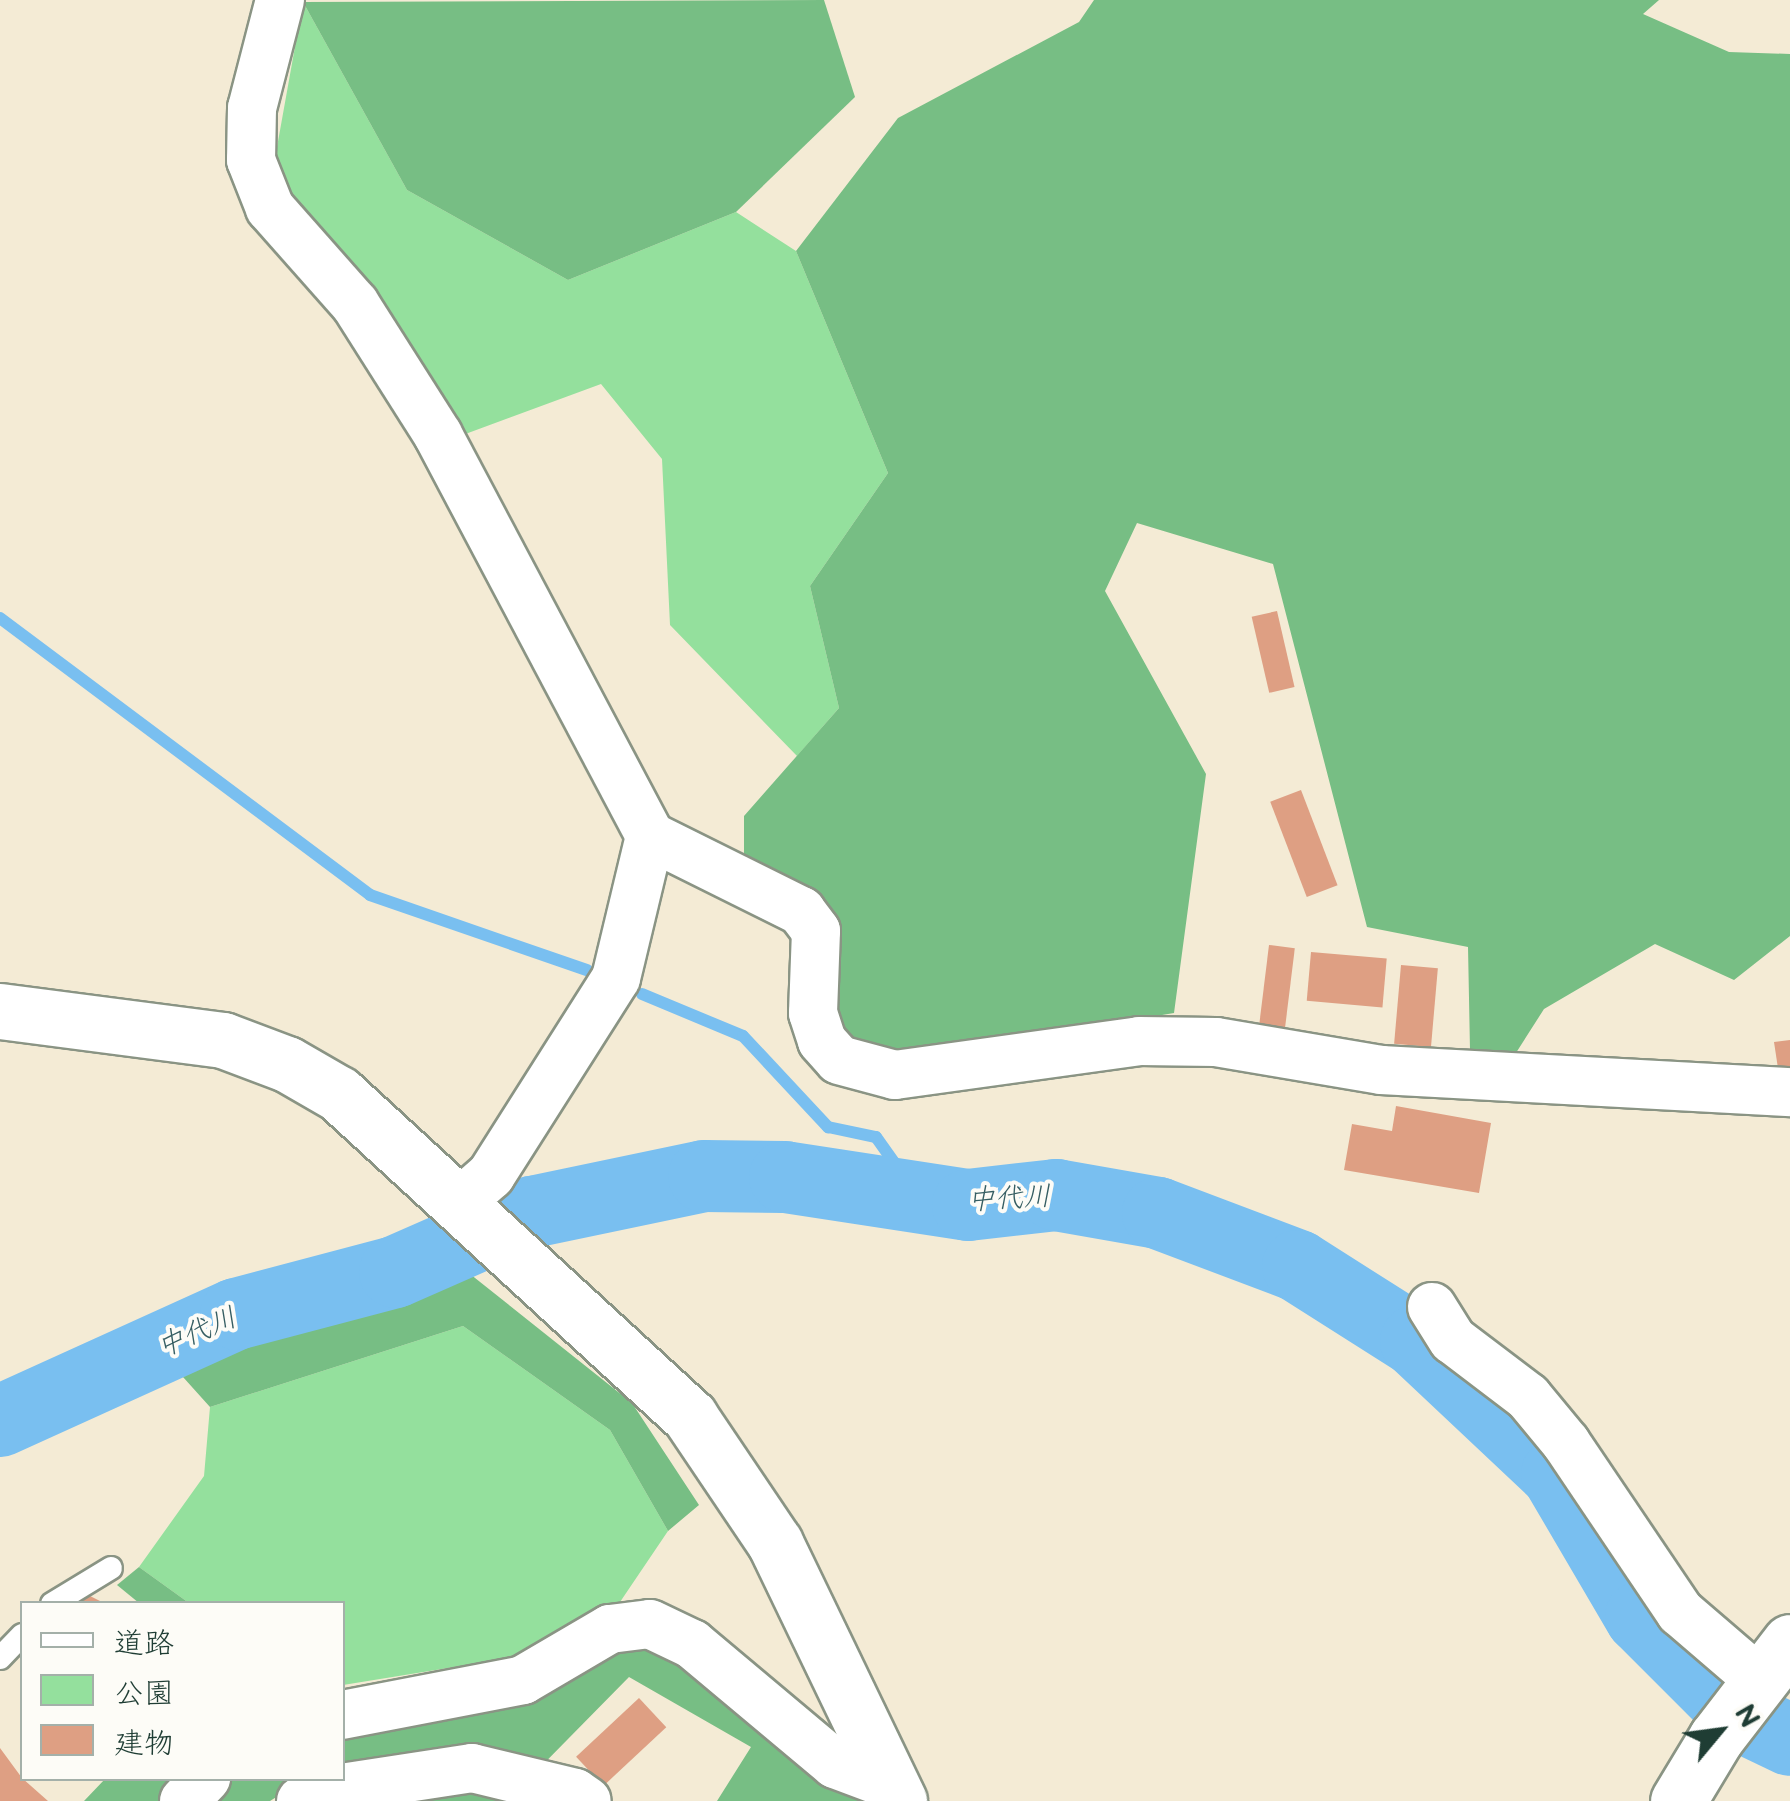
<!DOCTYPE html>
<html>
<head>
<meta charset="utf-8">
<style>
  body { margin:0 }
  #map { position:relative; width:1790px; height:1801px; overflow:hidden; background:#f4ebd5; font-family:"Balsamiq Sans","Klee One",sans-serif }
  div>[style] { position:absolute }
  .green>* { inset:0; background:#94e09d }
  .forest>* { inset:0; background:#77be84 }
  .stream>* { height:12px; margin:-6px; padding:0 6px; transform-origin:6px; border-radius:6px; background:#79bff0 }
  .river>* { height:72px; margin:-36px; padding:0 36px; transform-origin:36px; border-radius:36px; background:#79bff0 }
  .building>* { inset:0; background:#de9f83; transform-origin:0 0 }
  .roads { filter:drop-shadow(2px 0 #8a9484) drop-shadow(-2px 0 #8a9484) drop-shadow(0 2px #8a9484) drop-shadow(0 -2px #8a9484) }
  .lane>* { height:22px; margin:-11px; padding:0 11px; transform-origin:11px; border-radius:11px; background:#fff }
  .street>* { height:48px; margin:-24px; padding:0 24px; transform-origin:24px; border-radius:24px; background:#fff }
  .secondary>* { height:55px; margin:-27.5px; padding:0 27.5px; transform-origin:27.5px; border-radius:27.5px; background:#fff }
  span { translate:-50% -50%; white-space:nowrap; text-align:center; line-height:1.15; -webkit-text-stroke:8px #fdfcf7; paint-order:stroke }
  .water-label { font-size:28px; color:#365e63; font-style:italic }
  .legend { position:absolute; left:20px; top:1601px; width:325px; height:180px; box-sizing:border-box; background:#fdfcf7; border:2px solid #a4b0a9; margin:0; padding:12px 18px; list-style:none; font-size:30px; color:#1f3d34 }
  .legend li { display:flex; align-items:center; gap:20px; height:50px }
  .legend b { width:50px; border:2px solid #a4b0a9 }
  .north { position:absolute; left:1670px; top:1681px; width:100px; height:100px; -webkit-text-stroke:8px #fdfcf7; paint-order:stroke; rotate:61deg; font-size:28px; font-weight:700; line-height:40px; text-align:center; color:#1f3d34 }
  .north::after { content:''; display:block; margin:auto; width:35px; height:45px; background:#1f3d34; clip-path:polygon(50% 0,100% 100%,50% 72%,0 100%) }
</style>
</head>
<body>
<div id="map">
  <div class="green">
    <div style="clip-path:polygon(303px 2px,407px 190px,568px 280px,736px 212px,796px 251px,888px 473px,810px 586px,839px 708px,797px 756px,670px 625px,662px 459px,601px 384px,460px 436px,378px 292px,272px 175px)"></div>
    <div style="clip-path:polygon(463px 1326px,610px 1430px,668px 1531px,618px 1605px,516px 1657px,343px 1685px,342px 1604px,189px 1603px,139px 1567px,204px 1476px,210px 1407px)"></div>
  </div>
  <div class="forest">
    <div style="clip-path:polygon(824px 0,855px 97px,736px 212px,568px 280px,407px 190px,303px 2px)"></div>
    <div style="clip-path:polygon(1094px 0,1659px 0,1643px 14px,1729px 52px,1790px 54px,1790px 936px,1734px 980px,1655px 944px,1544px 1009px,1514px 1056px,1470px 1050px,1468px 947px,1367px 927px,1273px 564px,1137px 523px,1105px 591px,1206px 774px,1174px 1013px,878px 1063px,825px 1017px,829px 914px,744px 864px,744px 816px,839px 708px,810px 586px,888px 473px,796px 251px,898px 118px,1079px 22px)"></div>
    <div style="clip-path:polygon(470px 1274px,632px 1403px,699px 1505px,668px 1531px,610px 1430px,463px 1326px,210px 1407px,174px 1367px)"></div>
    <div style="clip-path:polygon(139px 1567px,189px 1603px,139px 1603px,117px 1585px)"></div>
    <div style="clip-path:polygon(668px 1609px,824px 1720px,869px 1801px,717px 1801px,751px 1747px,629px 1677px,507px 1801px,334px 1801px,289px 1789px,270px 1801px,84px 1801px,105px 1779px,342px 1778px,343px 1736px)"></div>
  </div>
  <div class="stream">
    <div style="left:0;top:618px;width:462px;rotate:36.8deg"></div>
    <div style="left:370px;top:895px;width:230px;rotate:19.1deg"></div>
    <div style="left:642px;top:994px;width:109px;rotate:22.6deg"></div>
    <div style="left:743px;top:1036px;width:125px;rotate:47deg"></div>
    <div style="left:828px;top:1127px;width:49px;rotate:11.8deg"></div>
    <div style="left:876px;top:1137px;width:72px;rotate:54.6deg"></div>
  </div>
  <div class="river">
    <div style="left:0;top:1421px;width:259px;rotate:-24.4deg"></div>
    <div style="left:236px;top:1314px;width:164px;rotate:-14.8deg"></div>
    <div style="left:395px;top:1272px;width:150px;rotate:-23.7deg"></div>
    <div style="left:532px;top:1212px;width:176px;rotate:-11.8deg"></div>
    <div style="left:704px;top:1176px;width:81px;rotate:0.7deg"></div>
    <div style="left:785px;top:1177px;width:185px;rotate:8.7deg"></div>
    <div style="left:968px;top:1205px;width:89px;rotate:-6.5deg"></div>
    <div style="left:1056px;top:1195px;width:104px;rotate:10deg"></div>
    <div style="left:1158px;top:1213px;width:150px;rotate:20.7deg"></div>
    <div style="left:1298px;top:1266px;width:140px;rotate:32.4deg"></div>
    <div style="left:1416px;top:1341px;width:194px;rotate:43.3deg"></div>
    <div style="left:1557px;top:1474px;width:166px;rotate:59.6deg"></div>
    <div style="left:1641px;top:1617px;width:140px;rotate:45deg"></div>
    <div style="left:1740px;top:1716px;width:55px;rotate:25.6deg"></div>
  </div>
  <div class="building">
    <div style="left:1277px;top:611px;width:78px;height:26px;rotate:77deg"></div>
    <div style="left:1301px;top:790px;width:102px;height:33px;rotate:69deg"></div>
    <div style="left:1269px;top:945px;width:26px;height:82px;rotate:7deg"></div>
    <div style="left:1311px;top:952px;width:76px;height:49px;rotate:5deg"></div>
    <div style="left:1401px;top:965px;width:37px;height:79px;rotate:5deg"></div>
    <div style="clip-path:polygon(1790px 1040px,1790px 1073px,1779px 1075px,1774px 1042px)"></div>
    <div style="clip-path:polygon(1396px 1106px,1491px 1123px,1479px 1193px,1344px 1170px,1352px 1124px,1392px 1131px)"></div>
    <div style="clip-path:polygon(86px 1594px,106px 1604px,82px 1604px)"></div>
    <div style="left:639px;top:1698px;width:40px;height:86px;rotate:47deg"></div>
    <div style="clip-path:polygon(0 1748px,22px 1778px,48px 1801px,0 1801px)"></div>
  </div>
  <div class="roads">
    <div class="lane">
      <div style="left:52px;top:1604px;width:69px;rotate:-31.4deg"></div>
      <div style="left:0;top:1658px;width:32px;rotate:-46deg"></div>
    </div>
    <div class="street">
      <div style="left:280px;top:0;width:112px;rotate:104.5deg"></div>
      <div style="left:252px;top:108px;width:52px;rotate:91.1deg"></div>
      <div style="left:251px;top:160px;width:52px;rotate:68.4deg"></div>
      <div style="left:270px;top:208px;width:128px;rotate:48.5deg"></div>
      <div style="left:355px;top:304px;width:155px;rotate:57.6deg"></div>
      <div style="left:438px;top:435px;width:454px;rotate:62.1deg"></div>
      <div style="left:650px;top:836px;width:169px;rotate:26.4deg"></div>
      <div style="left:801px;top:911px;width:25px;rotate:53deg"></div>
      <div style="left:816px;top:931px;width:82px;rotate:92.1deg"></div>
      <div style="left:813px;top:1013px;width:29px;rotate:72deg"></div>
      <div style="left:822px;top:1041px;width:25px;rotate:48deg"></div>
      <div style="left:839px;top:1060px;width:58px;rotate:15deg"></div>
      <div style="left:895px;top:1075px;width:246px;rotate:-7.9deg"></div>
      <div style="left:1139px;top:1041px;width:77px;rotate:0.7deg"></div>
      <div style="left:1216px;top:1042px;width:168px;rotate:9.6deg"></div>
      <div style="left:1382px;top:1070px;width:409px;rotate:3.1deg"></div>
      <div style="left:460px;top:1202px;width:41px;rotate:-41.1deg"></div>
      <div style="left:491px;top:1175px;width:233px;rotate:-57.6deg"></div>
      <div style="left:616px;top:978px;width:146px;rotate:-76.5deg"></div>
      <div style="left:1432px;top:1307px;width:39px;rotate:58deg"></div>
      <div style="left:1453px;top:1340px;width:94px;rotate:37.2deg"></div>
      <div style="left:1528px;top:1397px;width:60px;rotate:50.4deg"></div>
      <div style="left:1566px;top:1443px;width:204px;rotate:56deg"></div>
      <div style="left:1680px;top:1612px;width:104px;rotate:40.7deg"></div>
      <div style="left:342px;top:1715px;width:184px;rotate:-10.9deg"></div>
      <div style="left:523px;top:1680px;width:101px;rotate:-30.4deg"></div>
      <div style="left:610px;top:1629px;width:40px;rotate:-7.1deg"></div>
      <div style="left:650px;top:1624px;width:47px;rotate:25.5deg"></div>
      <div style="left:692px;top:1644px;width:187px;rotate:40deg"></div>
      <div style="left:835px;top:1764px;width:57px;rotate:20.7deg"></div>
      <div style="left:184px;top:1801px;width:32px;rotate:-46deg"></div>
      <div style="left:301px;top:1801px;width:17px;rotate:-33deg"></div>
      <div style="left:315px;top:1792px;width:159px;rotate:-8.7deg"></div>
      <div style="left:472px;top:1768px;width:106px;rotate:13.6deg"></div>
      <div style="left:575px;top:1793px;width:14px;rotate:34deg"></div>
    </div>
    <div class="secondary">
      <div style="left:0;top:1011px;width:225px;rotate:7.4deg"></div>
      <div style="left:223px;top:1040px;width:68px;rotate:20.6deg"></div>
      <div style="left:287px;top:1064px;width:60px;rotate:30deg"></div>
      <div style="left:339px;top:1094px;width:477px;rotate:42.6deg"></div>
      <div style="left:690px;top:1417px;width:152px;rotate:56deg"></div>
      <div style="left:775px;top:1543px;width:286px;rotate:64.3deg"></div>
      <div style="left:1678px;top:1801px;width:74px;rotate:-58.9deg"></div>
      <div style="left:1716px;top:1738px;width:121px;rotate:-52.4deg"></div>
    </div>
  </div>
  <div class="water-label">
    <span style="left:1009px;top:1199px;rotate:-3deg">中代川</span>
    <span style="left:197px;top:1333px;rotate:-23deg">中代川</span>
  </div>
  <ul class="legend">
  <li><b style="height:12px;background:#fff"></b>道路</li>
  <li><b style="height:28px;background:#94e09d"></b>公園</li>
  <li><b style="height:28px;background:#de9f83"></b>建物</li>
  </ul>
  <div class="north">N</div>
</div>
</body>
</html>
